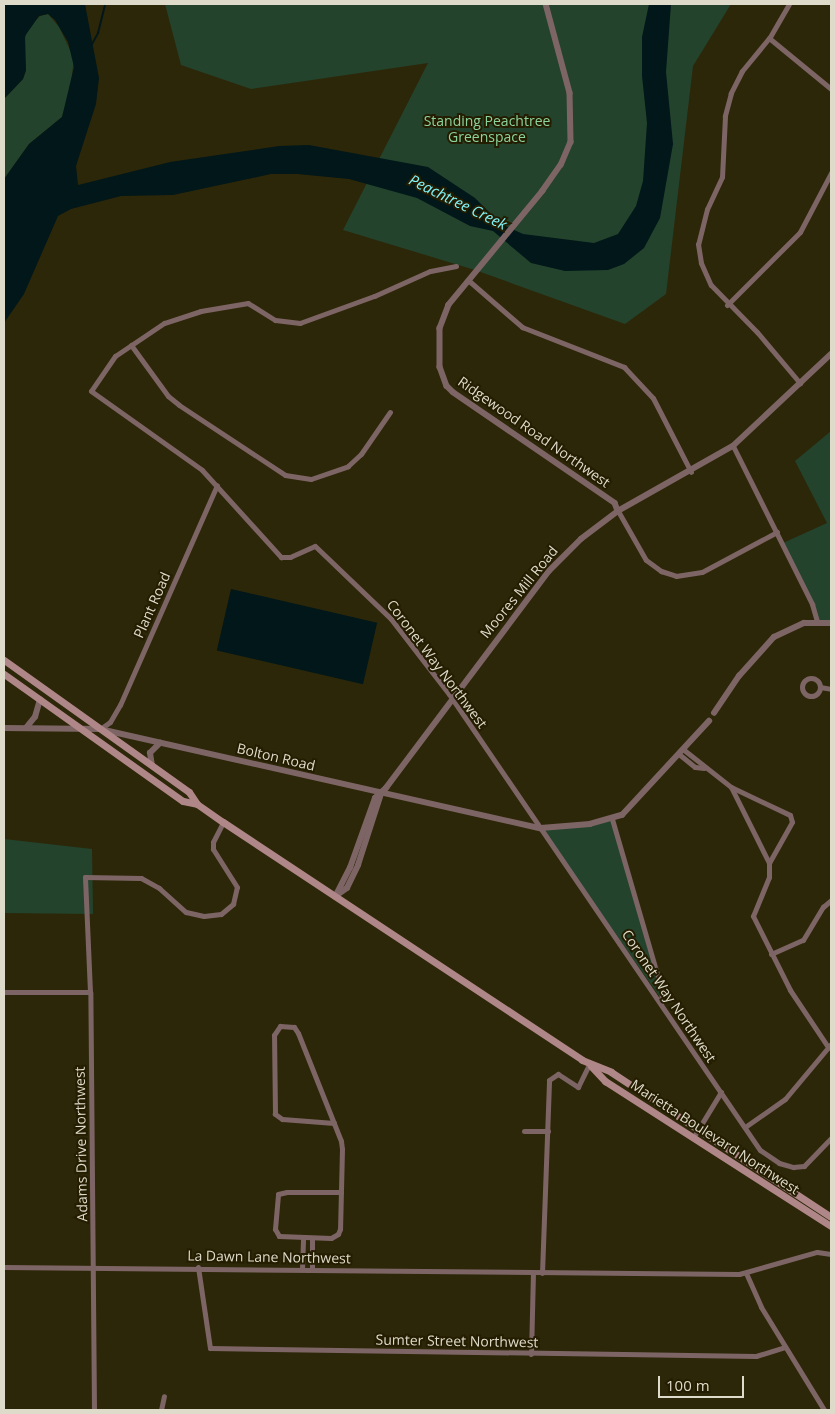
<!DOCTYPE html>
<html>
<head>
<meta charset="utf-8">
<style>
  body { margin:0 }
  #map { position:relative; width:835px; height:1414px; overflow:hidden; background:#2d2709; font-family:"Open Sans",sans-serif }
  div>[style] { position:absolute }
  .green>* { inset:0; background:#23432c }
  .water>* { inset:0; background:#011719; transform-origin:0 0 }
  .stream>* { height:2px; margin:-1px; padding:0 1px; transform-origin:1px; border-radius:1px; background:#011719 }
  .minor>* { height:5px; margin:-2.5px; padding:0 2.5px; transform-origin:2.5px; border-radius:2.5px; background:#7e6565 }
  .minor>.ring { margin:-2.5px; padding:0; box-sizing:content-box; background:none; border:5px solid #7e6565; border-radius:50% }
  .tertiary>* { height:5.5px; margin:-2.75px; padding:0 2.75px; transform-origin:2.75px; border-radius:2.75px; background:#7e6565 }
  .secondary>* { height:7px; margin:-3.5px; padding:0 3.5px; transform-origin:3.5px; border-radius:3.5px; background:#b08788 }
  span { translate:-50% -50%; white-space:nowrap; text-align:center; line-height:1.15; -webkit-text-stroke:4px #241d01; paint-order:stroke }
  .park-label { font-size:14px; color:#8cd49e }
  .street-label { font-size:14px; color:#dfdbca }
  .water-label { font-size:15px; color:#81f3fb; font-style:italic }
  .frame { position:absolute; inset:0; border:5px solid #dfdbca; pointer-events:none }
  .scale { position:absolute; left:658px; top:1376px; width:86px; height:22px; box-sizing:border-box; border:2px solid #dfdbca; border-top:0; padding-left:6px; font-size:15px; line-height:18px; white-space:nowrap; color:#dfdbca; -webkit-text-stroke:4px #241d01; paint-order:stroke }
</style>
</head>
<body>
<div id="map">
  <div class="green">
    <div style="clip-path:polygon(165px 4px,731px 4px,693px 66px,666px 294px,625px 324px,475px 270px,343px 230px,428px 63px,251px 89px,181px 65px)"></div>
    <div style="clip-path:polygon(48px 14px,59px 27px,74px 58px,70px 92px,62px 117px,29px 144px,4px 179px,4px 99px,23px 79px,26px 71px,23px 45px,28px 28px,40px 16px)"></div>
    <div style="clip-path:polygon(831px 431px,831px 625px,815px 624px,815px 606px,783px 543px,827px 523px,795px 461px)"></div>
    <div style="clip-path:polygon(612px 819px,662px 1000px,541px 828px)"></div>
    <div style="clip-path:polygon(4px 839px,92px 849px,93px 914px,4px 913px)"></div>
  </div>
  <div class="water">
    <div style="clip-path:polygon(4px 4px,85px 4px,99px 78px,96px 104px,76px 166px,78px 185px,170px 162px,279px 146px,309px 145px,428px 167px,475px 198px,501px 224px,523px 234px,594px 243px,618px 234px,636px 206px,643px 181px,647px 123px,642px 76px,642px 37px,649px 4px,671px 4px,666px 72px,673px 144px,660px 218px,644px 248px,624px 264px,608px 270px,565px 271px,531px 263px,493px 231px,470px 226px,417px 198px,349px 179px,297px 174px,271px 174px,173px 195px,121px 196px,71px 209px,58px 216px,24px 294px,4px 323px,4px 179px,29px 144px,62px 117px,74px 67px,68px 42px,55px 20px,48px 14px,39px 16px,25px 36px,26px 70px,23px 79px,4px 99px)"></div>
    <div style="left:231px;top:589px;width:150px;height:63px;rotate:13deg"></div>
  </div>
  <div class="stream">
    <div style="left:92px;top:44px;width:13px;rotate:-61deg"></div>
    <div style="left:98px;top:33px;width:30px;rotate:-76deg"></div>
  </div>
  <div class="minor">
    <div style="left:789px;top:4px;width:39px;rotate:120deg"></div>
    <div style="left:769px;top:38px;width:43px;rotate:129.3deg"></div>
    <div style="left:742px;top:71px;width:25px;rotate:117deg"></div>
    <div style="left:731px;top:93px;width:24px;rotate:105deg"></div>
    <div style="left:725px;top:116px;width:61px;rotate:92.8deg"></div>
    <div style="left:722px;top:177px;width:35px;rotate:115deg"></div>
    <div style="left:707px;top:209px;width:36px;rotate:104deg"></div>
    <div style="left:698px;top:244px;width:19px;rotate:81deg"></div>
    <div style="left:701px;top:263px;width:24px;rotate:66deg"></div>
    <div style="left:711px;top:285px;width:66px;rotate:45.6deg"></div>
    <div style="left:757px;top:332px;width:67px;rotate:49.9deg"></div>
    <div style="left:769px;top:38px;width:80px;rotate:39.4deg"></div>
    <div style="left:456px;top:266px;width:26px;rotate:169deg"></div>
    <div style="left:430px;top:271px;width:61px;rotate:155.9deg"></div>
    <div style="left:374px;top:296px;width:79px;rotate:160deg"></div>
    <div style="left:300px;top:323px;width:25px;rotate:-173deg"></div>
    <div style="left:275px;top:320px;width:32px;rotate:-148deg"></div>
    <div style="left:248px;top:303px;width:48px;rotate:170.3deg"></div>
    <div style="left:201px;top:311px;width:39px;rotate:162deg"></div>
    <div style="left:164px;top:323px;width:59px;rotate:146deg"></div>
    <div style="left:115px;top:356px;width:42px;rotate:124.4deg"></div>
    <div style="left:91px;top:391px;width:136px;rotate:35.4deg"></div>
    <div style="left:202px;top:470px;width:118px;rotate:47.8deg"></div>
    <div style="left:281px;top:557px;width:9px"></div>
    <div style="left:290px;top:557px;width:27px;rotate:-24deg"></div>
    <div style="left:315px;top:546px;width:105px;rotate:43.8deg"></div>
    <div style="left:391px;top:619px;width:95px;rotate:52.3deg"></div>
    <div style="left:449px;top:694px;width:552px;rotate:55.71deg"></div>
    <div style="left:760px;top:1150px;width:23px;rotate:34deg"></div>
    <div style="left:779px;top:1163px;width:15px;rotate:16deg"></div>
    <div style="left:793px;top:1167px;width:11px;rotate:-5deg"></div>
    <div style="left:804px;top:1166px;width:39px;rotate:-46deg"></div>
    <div style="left:468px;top:280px;width:72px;rotate:41deg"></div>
    <div style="left:522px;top:327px;width:110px;rotate:21.4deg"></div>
    <div style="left:624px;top:367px;width:42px;rotate:46.9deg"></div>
    <div style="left:653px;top:398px;width:83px;rotate:62.8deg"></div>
    <div style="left:727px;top:305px;width:103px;rotate:-45deg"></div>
    <div style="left:800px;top:232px;width:67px;rotate:-62.3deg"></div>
    <div style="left:131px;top:345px;width:63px;rotate:54deg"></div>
    <div style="left:168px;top:396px;width:14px;rotate:39deg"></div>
    <div style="left:179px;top:405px;width:127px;rotate:33.4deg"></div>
    <div style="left:285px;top:475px;width:26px;rotate:9deg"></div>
    <div style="left:311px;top:479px;width:39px;rotate:-19deg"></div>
    <div style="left:348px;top:466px;width:18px;rotate:-43deg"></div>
    <div style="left:361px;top:454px;width:51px;rotate:-55.4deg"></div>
    <div style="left:733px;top:446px;width:177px;rotate:63.4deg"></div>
    <div style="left:812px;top:604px;width:19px;rotate:74deg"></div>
    <div style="left:618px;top:511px;width:56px;rotate:60.3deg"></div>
    <div style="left:646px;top:560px;width:19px;rotate:36deg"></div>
    <div style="left:661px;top:571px;width:16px;rotate:18deg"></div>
    <div style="left:676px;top:576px;width:26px;rotate:-9deg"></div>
    <div style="left:702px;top:572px;width:85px;rotate:-28.1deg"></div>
    <div class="ring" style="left:802px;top:678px;width:13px;height:13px"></div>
    <div style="left:820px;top:687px;width:11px;rotate:10deg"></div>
    <div style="left:100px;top:729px;width:12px;rotate:-35deg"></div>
    <div style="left:110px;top:722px;width:20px;rotate:-60deg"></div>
    <div style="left:120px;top:705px;width:240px;rotate:-66.2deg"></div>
    <div style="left:684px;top:750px;width:60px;rotate:38.2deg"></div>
    <div style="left:731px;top:787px;width:85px;rotate:63.4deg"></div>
    <div style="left:769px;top:863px;width:14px;rotate:90deg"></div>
    <div style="left:769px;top:877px;width:42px;rotate:112.3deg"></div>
    <div style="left:753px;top:916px;width:83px;rotate:63.4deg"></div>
    <div style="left:790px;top:990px;width:69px;rotate:56.3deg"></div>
    <div style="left:680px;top:755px;width:19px;rotate:39deg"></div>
    <div style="left:695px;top:767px;width:9px;rotate:6deg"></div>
    <div style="left:731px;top:787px;width:65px;rotate:25.4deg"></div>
    <div style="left:790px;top:815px;width:7px;rotate:74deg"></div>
    <div style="left:792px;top:822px;width:47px;rotate:119.3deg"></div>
    <div style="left:612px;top:819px;width:179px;rotate:73.8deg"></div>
    <div style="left:662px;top:991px;width:13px;rotate:94deg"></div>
    <div style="left:771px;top:954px;width:35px;rotate:-24deg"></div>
    <div style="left:803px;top:940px;width:39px;rotate:-59deg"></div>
    <div style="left:823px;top:907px;width:11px;rotate:-41deg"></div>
    <div style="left:4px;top:992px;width:86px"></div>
    <div style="left:334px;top:1123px;width:52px;rotate:-175.6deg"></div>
    <div style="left:282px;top:1119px;width:9px;rotate:-144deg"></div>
    <div style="left:275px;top:1114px;width:79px;rotate:-90.7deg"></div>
    <div style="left:274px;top:1035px;width:11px;rotate:-56deg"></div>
    <div style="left:280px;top:1026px;width:14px;rotate:4deg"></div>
    <div style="left:294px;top:1027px;width:7px;rotate:56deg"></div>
    <div style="left:298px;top:1033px;width:116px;rotate:68.3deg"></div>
    <div style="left:341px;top:1141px;width:8px;rotate:83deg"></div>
    <div style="left:342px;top:1149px;width:80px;rotate:91.4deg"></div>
    <div style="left:340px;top:1229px;width:5px;rotate:112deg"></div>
    <div style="left:338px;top:1234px;width:8px;rotate:150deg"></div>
    <div style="left:331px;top:1238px;width:52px;rotate:-177.8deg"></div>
    <div style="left:279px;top:1236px;width:8px;rotate:-120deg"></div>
    <div style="left:275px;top:1229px;width:35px;rotate:-85deg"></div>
    <div style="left:278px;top:1194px;width:9px;rotate:-13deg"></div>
    <div style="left:287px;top:1192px;width:54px"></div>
    <div style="left:745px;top:1127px;width:49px;rotate:-35deg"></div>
    <div style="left:785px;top:1099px;width:72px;rotate:-50.1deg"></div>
    <div style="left:524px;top:1131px;width:24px"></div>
    <div style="left:693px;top:1138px;width:54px;rotate:-58.7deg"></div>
    <div style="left:4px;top:1267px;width:735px;rotate:0.55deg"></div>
    <div style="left:739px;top:1274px;width:81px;rotate:-15.8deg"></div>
    <div style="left:817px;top:1252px;width:14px;rotate:8deg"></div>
    <div style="left:198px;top:1267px;width:82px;rotate:81.6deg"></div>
    <div style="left:210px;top:1348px;width:546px;rotate:0.84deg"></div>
    <div style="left:756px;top:1356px;width:30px;rotate:-17deg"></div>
    <div style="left:302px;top:1269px;width:31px;rotate:-88deg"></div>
    <div style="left:312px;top:1269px;width:31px;rotate:-90deg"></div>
    <div style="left:542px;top:1273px;width:193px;rotate:-87.9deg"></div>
    <div style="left:549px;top:1080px;width:11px;rotate:-34deg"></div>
    <div style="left:558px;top:1074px;width:24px;rotate:33deg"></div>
    <div style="left:578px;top:1087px;width:25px;rotate:-64deg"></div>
    <div style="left:746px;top:1273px;width:37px;rotate:66deg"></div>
    <div style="left:761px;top:1307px;width:121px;rotate:58.5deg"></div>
    <div style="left:531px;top:1354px;width:81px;rotate:-88.6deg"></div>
    <div style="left:94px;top:1410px;width:418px;rotate:-90.5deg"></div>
    <div style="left:90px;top:992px;width:115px;rotate:-92.5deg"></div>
    <div style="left:85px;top:877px;width:56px;rotate:1deg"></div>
    <div style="left:141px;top:878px;width:21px;rotate:29deg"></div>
    <div style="left:159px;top:888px;width:36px;rotate:42deg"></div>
    <div style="left:186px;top:912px;width:18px;rotate:13deg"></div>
    <div style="left:204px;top:916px;width:17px;rotate:-7deg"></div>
    <div style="left:221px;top:914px;width:16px;rotate:-40deg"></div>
    <div style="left:233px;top:904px;width:17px;rotate:-77deg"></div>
    <div style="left:237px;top:887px;width:45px;rotate:-122.3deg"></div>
    <div style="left:213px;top:849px;width:7px;rotate:-90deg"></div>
    <div style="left:213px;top:842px;width:22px;rotate:-63deg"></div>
    <div style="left:161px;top:1410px;width:14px;rotate:-78deg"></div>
  </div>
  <div class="tertiary">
    <div style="left:546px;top:4px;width:92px;rotate:74.9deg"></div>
    <div style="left:570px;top:93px;width:49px;rotate:88.8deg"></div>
    <div style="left:571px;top:142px;width:25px;rotate:113deg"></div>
    <div style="left:561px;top:165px;width:32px;rotate:125deg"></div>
    <div style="left:543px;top:191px;width:148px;rotate:129.5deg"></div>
    <div style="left:449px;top:305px;width:25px;rotate:111deg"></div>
    <div style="left:440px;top:328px;width:39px;rotate:90deg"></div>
    <div style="left:440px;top:367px;width:20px;rotate:70deg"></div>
    <div style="left:447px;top:386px;width:8px;rotate:45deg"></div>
    <div style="left:453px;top:392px;width:196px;rotate:34.4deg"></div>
    <div style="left:615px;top:503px;width:9px;rotate:69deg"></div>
    <div style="left:714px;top:713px;width:45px;rotate:-56deg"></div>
    <div style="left:739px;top:676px;width:52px;rotate:-48.1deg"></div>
    <div style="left:774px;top:637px;width:33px;rotate:-25deg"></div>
    <div style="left:804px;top:623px;width:27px"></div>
    <div style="left:4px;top:728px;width:96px;rotate:0.6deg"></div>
    <div style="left:100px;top:729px;width:452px;rotate:12.7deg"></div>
    <div style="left:541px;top:828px;width:49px;rotate:-4.7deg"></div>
    <div style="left:590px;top:824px;width:33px;rotate:-16deg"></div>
    <div style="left:622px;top:815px;width:128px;rotate:-47.2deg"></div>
    <div style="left:26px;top:728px;width:14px;rotate:-51deg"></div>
    <div style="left:35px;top:717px;width:18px;rotate:-74deg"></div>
    <div style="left:152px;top:766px;width:13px;rotate:-99deg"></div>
    <div style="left:150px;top:753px;width:14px;rotate:-45deg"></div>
    <div style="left:337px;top:895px;width:12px;rotate:-35deg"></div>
    <div style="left:347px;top:888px;width:25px;rotate:-64deg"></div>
    <div style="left:358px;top:865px;width:75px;rotate:-72.1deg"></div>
    <div style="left:335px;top:897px;width:33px;rotate:-63deg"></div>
    <div style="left:350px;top:868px;width:74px;rotate:-70.3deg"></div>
    <div style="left:375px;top:798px;width:15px;rotate:-42deg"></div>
    <div style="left:386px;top:788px;width:271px;rotate:-53.1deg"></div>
    <div style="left:549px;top:571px;width:45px;rotate:-45deg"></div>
    <div style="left:581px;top:539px;width:46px;rotate:-37.1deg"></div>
    <div style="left:618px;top:511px;width:132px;rotate:-29.5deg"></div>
    <div style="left:733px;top:446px;width:134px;rotate:-43.2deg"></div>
  </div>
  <div class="secondary">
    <div style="left:4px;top:660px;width:227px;rotate:35.5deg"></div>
    <div style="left:189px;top:792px;width:14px;rotate:56deg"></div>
    <div style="left:197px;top:804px;width:32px;rotate:35deg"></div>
    <div style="left:223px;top:822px;width:431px;rotate:33.5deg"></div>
    <div style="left:582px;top:1060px;width:31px;rotate:22deg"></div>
    <div style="left:611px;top:1072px;width:263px;rotate:33.4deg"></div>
    <div style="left:4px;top:674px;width:219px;rotate:35.4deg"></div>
    <div style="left:183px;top:801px;width:14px;rotate:12deg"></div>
    <div style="left:591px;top:1066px;width:21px;rotate:47deg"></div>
    <div style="left:605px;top:1081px;width:269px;rotate:32.7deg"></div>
  </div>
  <div class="park-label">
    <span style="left:487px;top:129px">Standing Peachtree<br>Greenspace</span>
  </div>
  <div class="street-label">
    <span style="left:534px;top:432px;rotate:35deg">Ridgewood Road Northwest</span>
    <span style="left:519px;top:592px;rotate:-51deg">Moores Mill Road</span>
    <span style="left:152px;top:605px;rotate:-66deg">Plant Road</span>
    <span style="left:437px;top:664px;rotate:53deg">Coronet Way Northwest</span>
    <span style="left:276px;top:757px;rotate:13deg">Bolton Road</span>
    <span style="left:669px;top:996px;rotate:56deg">Coronet Way Northwest</span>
    <span style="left:715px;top:1137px;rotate:33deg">Marietta Boulevard Northwest</span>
    <span style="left:81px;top:1144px;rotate:-91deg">Adams Drive Northwest</span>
    <span style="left:269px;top:1257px;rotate:1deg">La Dawn Lane Northwest</span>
    <span style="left:457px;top:1341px;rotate:1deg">Sumter Street Northwest</span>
  </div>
  <div class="water-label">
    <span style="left:458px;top:202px;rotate:26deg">Peachtree Creek</span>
  </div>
  <div class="frame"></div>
  <div class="scale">100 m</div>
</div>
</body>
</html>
